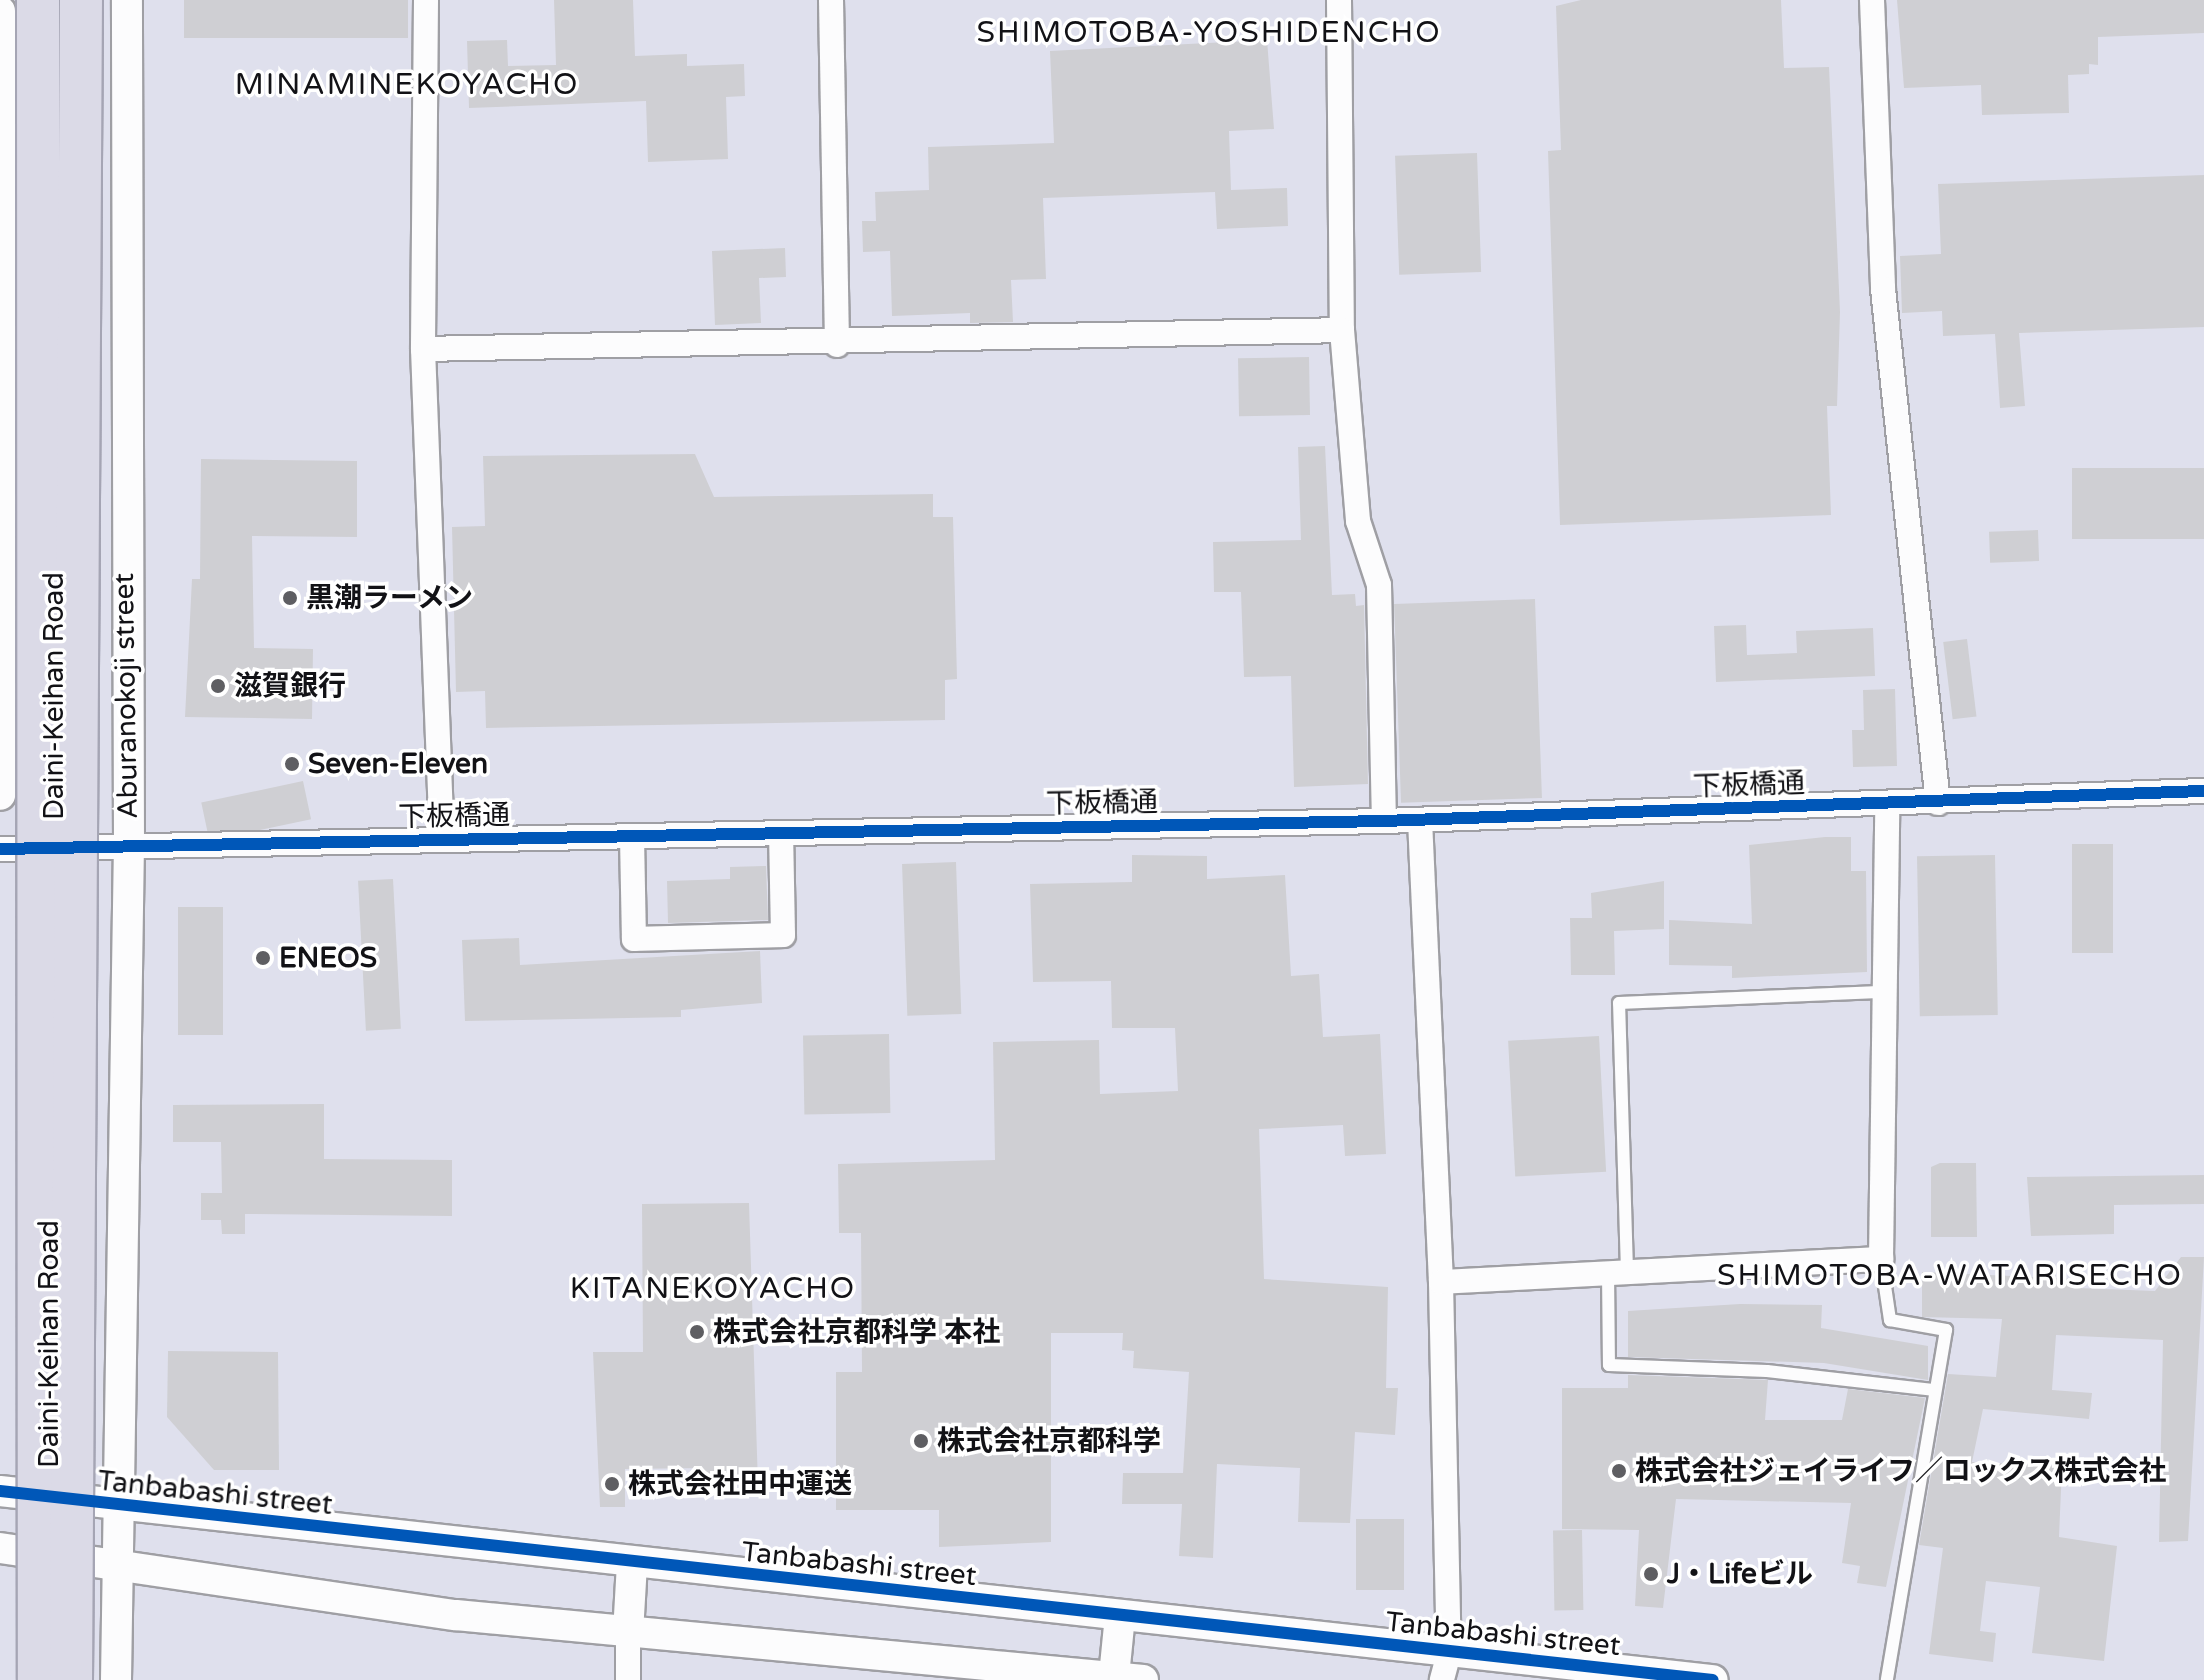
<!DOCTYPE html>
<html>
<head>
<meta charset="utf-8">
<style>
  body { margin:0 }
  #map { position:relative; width:2204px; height:1680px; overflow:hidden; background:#eaeaf0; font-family:"Varela Round","Noto Sans JP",sans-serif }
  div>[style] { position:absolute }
  .built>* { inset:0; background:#dfe0ed; transform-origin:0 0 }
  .building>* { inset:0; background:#cfcfd3; transform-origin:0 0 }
  .roads { filter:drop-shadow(2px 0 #9f9fa4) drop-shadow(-2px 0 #9f9fa4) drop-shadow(0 2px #9f9fa4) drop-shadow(0 -2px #9f9fa4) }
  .service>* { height:12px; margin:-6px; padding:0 6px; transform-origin:6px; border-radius:6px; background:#fcfcfd }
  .minor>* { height:24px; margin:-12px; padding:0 12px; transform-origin:12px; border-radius:12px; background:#fcfcfd }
  .tertiary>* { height:30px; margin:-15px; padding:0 15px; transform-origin:15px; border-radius:15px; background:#fcfcfd }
  .bridges { filter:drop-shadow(2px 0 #a5a5b4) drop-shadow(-2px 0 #a5a5b4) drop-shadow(0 2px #a5a5b4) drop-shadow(0 -2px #a5a5b4) }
  .motorway-bridge>* { height:42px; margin:-21px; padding:0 21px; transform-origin:21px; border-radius:21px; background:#dbdae7 }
  .cycleway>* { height:12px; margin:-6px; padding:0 6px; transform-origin:6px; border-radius:6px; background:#0057b8 }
  .dots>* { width:22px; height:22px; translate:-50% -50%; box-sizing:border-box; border:4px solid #fff; border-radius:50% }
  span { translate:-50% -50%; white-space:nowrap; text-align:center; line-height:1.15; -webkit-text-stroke:7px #fff; paint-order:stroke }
  .poi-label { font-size:28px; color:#121216; font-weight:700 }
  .left { translate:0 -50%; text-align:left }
  .street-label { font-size:28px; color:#121216 }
  .neighbourhood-label { font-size:30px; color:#121216; letter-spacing:2px }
</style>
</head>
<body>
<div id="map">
  <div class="built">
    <div style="left:0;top:0;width:2204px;height:1680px"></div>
  </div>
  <div class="building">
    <div style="left:184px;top:0;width:224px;height:38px"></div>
    <div style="clip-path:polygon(554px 0,633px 0,635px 56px,687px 54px,687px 66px,744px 64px,745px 96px,726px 97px,728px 159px,648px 162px,646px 101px,469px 108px,467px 41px,507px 40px,508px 66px,556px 65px)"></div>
    <div style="clip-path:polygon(1581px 0,1781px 0,1784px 68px,1829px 67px,1840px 312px,1837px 406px,1827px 406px,1831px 515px,1560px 525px,1548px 151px,1561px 150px,1556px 6px)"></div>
    <div style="clip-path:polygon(1897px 0,2204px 0,2204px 33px,2098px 37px,2098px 65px,2089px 64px,2089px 74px,2068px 75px,2069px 113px,1982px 115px,1981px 85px,1904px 88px)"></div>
    <div style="clip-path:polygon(1267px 40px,1274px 129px,1229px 131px,1231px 190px,1287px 188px,1288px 226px,1217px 229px,1215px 192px,1043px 198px,1046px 279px,1011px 280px,1013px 322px,970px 323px,970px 313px,892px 316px,890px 251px,863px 252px,862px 221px,876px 221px,875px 192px,929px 190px,928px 147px,1054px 143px,1050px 51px)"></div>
    <div style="left:1477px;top:153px;width:119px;height:82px;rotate:88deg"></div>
    <div style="clip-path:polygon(2204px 175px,2204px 327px,2019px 333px,2025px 406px,2000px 408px,1995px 334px,1943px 336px,1942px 311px,1902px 313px,1900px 256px,1941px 254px,1938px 184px)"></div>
    <div style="clip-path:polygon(785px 248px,786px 277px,759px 278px,761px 323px,715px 325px,712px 251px)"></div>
    <div style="left:1309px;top:357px;width:58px;height:71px;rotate:89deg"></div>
    <div style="clip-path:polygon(1325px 446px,1332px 595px,1355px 594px,1356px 606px,1364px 605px,1368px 784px,1294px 787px,1291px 676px,1244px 677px,1241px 592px,1214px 592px,1213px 542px,1301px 540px,1298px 447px)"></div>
    <div style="clip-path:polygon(695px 454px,714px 497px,933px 494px,933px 517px,953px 517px,957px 679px,945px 680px,945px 720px,486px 728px,485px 691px,456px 692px,452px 527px,485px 526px,483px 456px)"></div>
    <div style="clip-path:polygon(201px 459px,357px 461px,357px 537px,252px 536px,254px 648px,313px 649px,312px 719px,185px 717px,192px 579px,200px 579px)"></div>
    <div style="left:2204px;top:468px;width:71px;height:132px;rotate:90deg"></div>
    <div style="left:2038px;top:530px;width:31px;height:49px;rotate:88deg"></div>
    <div style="left:1535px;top:599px;width:199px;height:141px;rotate:88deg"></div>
    <div style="clip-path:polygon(1746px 625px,1747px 655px,1797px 653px,1796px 631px,1873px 628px,1875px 676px,1716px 682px,1714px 626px)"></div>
    <div style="left:1967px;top:639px;width:78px;height:24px;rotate:83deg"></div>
    <div style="clip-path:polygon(1895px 689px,1897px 766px,1853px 767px,1852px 730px,1864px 730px,1863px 690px)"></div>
    <div style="left:303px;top:781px;width:39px;height:104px;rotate:78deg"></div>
    <div style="clip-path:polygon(1825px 837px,1851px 837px,1851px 871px,1866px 871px,1867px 972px,1732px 978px,1732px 966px,1669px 965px,1669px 920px,1752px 924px,1749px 845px)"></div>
    <div style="left:2072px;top:844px;width:41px;height:109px"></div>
    <div style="clip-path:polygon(1132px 855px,1207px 856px,1207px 879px,1285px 875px,1291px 976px,1319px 974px,1323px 1037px,1380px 1034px,1386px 1154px,1345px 1156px,1343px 1125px,1259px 1129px,1264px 1279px,1388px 1287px,1386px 1388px,1398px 1388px,1395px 1435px,1355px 1432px,1350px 1523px,1298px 1522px,1300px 1468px,1217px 1464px,1213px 1558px,1179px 1556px,1182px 1504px,1122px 1504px,1123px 1473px,1183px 1473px,1189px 1372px,1133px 1368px,1134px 1351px,1122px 1350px,1123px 1333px,1051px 1333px,1051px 1542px,939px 1547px,939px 1510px,836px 1510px,836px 1372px,862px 1372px,861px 1233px,839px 1233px,838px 1164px,995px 1160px,993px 1042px,1099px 1040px,1100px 1094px,1178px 1091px,1175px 1028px,1112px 1028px,1111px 981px,1033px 982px,1030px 884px,1132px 882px)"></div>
    <div style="left:1995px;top:855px;width:160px;height:78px;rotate:89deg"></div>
    <div style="left:956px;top:862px;width:152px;height:54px;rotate:88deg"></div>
    <div style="clip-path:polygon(766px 866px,768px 920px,668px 923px,667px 881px,730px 879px,730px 867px)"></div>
    <div style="left:393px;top:879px;width:150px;height:35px;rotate:87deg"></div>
    <div style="clip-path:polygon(1664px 881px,1664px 929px,1614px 931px,1615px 975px,1571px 975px,1570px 918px,1592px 918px,1591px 893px)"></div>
    <div style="left:178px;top:907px;width:45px;height:128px"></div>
    <div style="clip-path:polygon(519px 938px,520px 965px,760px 951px,762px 1003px,681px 1010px,681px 1017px,465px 1021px,462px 940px)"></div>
    <div style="left:889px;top:1034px;width:79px;height:86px;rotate:89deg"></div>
    <div style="left:1599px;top:1036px;width:136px;height:91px;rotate:87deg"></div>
    <div style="clip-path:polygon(324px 1104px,324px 1159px,452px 1160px,452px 1216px,245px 1214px,245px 1234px,222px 1234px,221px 1220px,201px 1220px,201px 1193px,222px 1193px,221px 1142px,173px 1142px,173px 1105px)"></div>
    <div style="clip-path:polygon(1940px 1163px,1976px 1163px,1977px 1237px,1931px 1237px,1931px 1167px)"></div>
    <div style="clip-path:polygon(2204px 1175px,2204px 1204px,2114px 1205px,2114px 1234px,2031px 1236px,2027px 1177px)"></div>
    <div style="clip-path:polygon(749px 1203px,758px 1485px,703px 1485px,703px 1468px,625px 1469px,625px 1507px,600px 1507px,593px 1352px,643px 1352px,642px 1204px)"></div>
    <div style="clip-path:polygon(2181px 1257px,2204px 1257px,2188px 1541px,2159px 1542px,2163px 1340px,2056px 1335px,2052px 1390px,2092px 1393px,2089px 1419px,1983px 1409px,1972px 1462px,2062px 1466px,2059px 1537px,2117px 1546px,2104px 1661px,2032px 1653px,2040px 1587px,1986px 1581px,1980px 1631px,1996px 1633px,1993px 1662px,1929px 1654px,1943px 1548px,1919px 1545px,1948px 1374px,1996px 1377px,2002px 1319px,1922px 1317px,1922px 1272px,2078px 1279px,2078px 1288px,2155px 1291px)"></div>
    <div style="clip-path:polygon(1740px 1304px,1822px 1305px,1821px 1328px,1928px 1346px,1928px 1380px,1824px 1363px,1628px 1357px,1628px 1311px)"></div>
    <div style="clip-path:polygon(168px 1351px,278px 1352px,279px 1470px,214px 1470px,167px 1417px)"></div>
    <div style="clip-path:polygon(1628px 1375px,1768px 1380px,1765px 1420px,1842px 1420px,1848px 1389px,1925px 1398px,1886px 1587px,1857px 1583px,1860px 1566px,1842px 1563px,1851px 1503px,1676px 1499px,1663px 1608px,1635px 1606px,1639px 1530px,1562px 1529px,1562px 1388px,1628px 1388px)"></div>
    <div style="left:1356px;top:1519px;width:48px;height:71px"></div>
    <div style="left:1582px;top:1530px;width:80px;height:29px;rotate:89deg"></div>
  </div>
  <div class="roads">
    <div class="service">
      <div style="left:1881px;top:1259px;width:62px;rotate:81.6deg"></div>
      <div style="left:1890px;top:1320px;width:57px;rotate:10.1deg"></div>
      <div style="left:1946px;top:1330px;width:355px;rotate:99.6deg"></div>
      <div style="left:1627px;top:1271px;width:268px;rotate:-91.7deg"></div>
      <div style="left:1619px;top:1003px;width:266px;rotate:-2.4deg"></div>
      <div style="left:1608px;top:1272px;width:93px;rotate:89.4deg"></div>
      <div style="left:1609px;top:1365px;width:158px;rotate:2.2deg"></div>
      <div style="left:1767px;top:1371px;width:169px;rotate:6.5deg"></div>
    </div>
    <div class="minor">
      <div style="left:426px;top:0;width:349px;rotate:90.5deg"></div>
      <div style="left:423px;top:349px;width:491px;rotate:87.8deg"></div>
      <div style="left:831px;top:0;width:345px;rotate:89deg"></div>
      <div style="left:1339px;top:0;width:330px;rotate:89.5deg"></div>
      <div style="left:1342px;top:330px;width:192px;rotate:85.2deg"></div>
      <div style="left:1358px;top:521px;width:67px;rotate:71.8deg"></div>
      <div style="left:1379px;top:585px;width:236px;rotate:88.8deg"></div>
      <div style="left:1872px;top:0;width:289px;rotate:87.8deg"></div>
      <div style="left:1883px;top:289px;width:517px;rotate:83.89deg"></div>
      <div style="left:423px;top:349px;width:919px;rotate:-1.18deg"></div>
      <div style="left:1420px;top:820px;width:462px;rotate:87.4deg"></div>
      <div style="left:1441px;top:1282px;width:371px;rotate:88.8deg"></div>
      <div style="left:1449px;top:1653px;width:28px;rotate:105deg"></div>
      <div style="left:632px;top:837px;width:102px;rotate:88.9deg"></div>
      <div style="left:634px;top:939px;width:149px;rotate:-1.5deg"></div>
      <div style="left:783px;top:935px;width:101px;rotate:-91.1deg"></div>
      <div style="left:0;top:849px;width:1384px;rotate:-1.16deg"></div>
      <div style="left:1384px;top:821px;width:821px;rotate:-2.1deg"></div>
      <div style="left:1441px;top:1282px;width:441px;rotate:-3deg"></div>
      <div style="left:1881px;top:1259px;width:454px;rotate:-89.2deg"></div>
      <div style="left:628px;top:1680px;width:47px;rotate:-90deg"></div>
    </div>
    <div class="tertiary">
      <div style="left:0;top:11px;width:504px;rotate:88.86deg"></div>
      <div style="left:10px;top:515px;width:280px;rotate:92deg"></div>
      <div style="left:0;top:1491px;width:1723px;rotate:6.3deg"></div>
      <div style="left:0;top:1548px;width:461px;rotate:8.4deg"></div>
      <div style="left:456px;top:1615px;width:690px;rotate:5.4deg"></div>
      <div style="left:628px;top:1633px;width:70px;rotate:-86.7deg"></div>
      <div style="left:1114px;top:1676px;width:60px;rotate:-84.3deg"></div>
      <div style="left:116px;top:1680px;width:835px;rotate:-89.11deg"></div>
      <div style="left:129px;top:845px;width:845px;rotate:-90.14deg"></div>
    </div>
  </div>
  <div class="bridges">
    <div class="motorway-bridge">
      <div style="left:38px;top:0;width:1680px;rotate:89.97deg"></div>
      <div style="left:71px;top:1680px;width:1680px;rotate:-89.66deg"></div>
    </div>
  </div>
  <div class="cycleway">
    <div style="left:0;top:849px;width:1384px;rotate:-1.16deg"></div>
    <div style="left:1384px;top:821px;width:821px;rotate:-2.1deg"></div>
    <div style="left:0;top:1491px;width:1723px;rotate:6.3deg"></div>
  </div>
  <div class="dots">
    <div style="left:290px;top:598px;background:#5e5e62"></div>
    <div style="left:218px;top:686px;background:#5e5e62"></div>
    <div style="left:292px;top:764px;background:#5e5e62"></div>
    <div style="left:263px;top:958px;background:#5e5e62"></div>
    <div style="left:697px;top:1332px;background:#5e5e62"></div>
    <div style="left:921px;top:1441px;background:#5e5e62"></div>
    <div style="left:1619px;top:1471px;background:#5e5e62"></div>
    <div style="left:612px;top:1484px;background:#5e5e62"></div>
    <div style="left:1651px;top:1574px;background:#5e5e62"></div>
  </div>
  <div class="poi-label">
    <span class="left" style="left:306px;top:598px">黒潮ラーメン</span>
    <span class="left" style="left:234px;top:686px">滋賀銀行</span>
    <span class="left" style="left:308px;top:764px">Seven-Eleven</span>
    <span class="left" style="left:279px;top:958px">ENEOS</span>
    <span class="left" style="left:713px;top:1332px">株式会社京都科学 本社</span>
    <span class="left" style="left:937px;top:1441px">株式会社京都科学</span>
    <span class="left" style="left:1635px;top:1471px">株式会社ジェイライフ／ロックス株式会社</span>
    <span class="left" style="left:628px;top:1484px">株式会社田中運送</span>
    <span class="left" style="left:1667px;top:1574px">J・Lifeビル</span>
  </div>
  <div class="street-label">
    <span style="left:54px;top:696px;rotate:-90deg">Daini-Keihan Road</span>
    <span style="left:126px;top:696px;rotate:-91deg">Aburanokoji street</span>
    <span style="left:1749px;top:785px;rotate:-2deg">下板橋通</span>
    <span style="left:1102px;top:803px;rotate:-1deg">下板橋通</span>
    <span style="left:454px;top:816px;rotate:-1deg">下板橋通</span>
    <span style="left:49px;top:1344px;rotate:-90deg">Daini-Keihan Road</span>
    <span style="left:215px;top:1493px;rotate:6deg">Tanbabashi street</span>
    <span style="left:859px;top:1564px;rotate:6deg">Tanbabashi street</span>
    <span style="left:1503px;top:1634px;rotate:6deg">Tanbabashi street</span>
  </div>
  <div class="neighbourhood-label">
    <span style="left:1209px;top:33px">SHIMOTOBA-YOSHIDENCHO</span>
    <span style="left:407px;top:85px">MINAMINEKOYACHO</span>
    <span style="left:1950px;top:1276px">SHIMOTOBA-WATARISECHO</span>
    <span style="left:713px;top:1289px">KITANEKOYACHO</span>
  </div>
</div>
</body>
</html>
